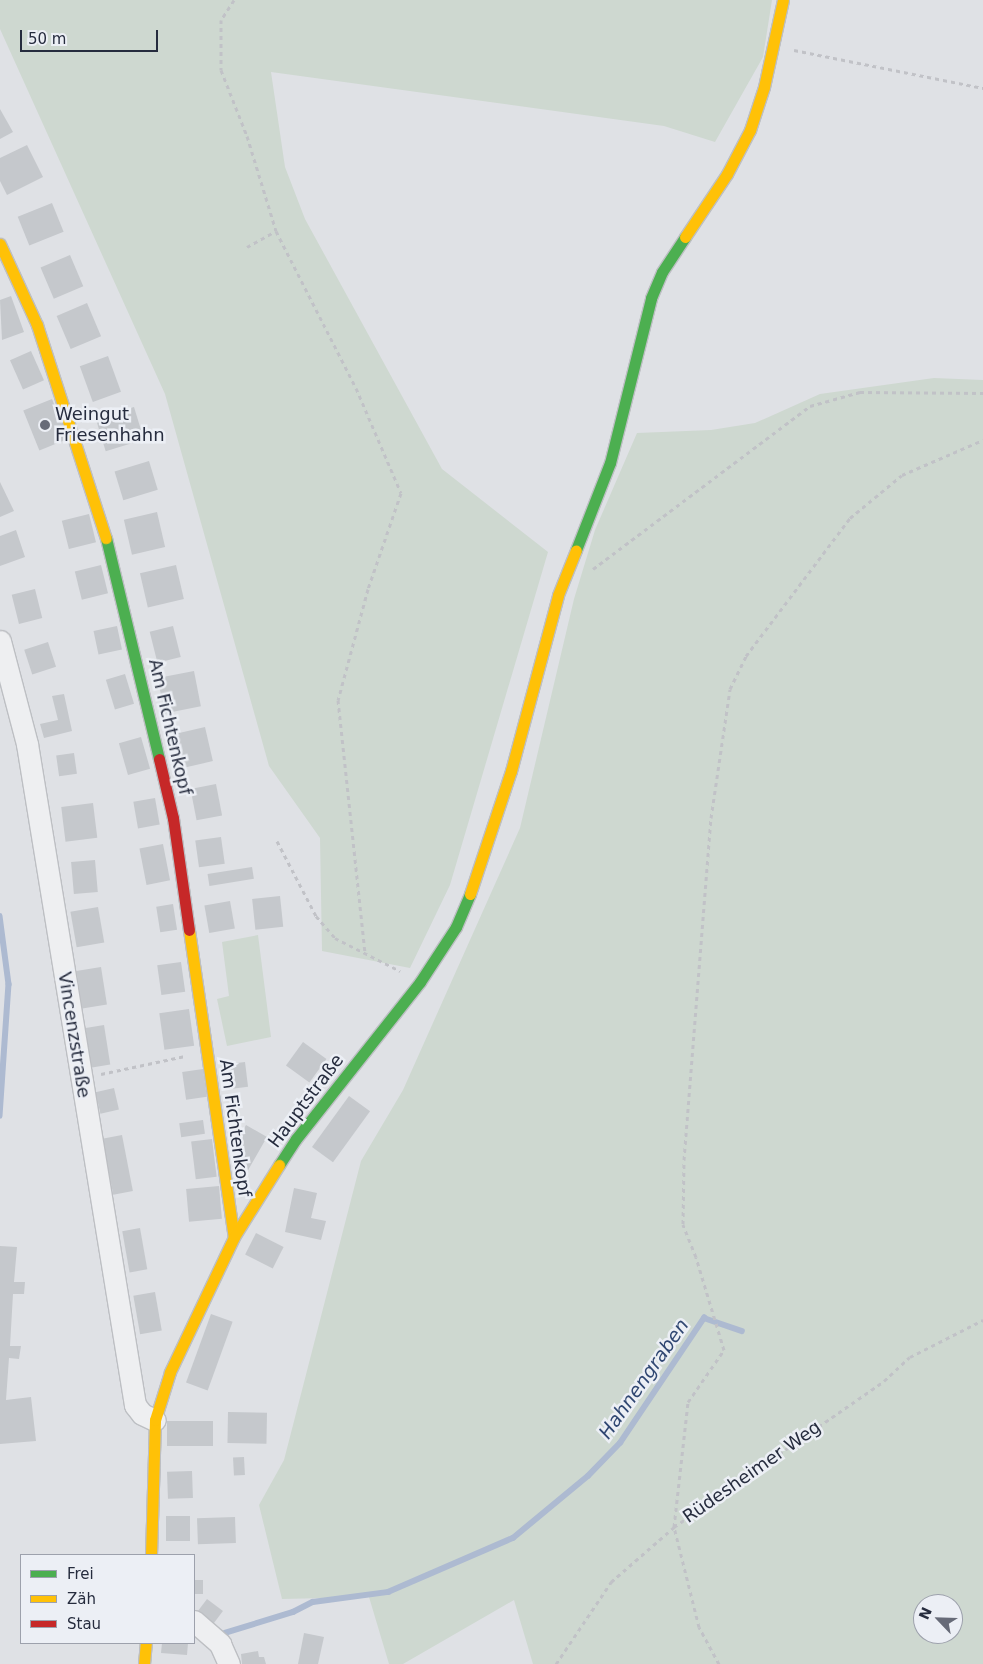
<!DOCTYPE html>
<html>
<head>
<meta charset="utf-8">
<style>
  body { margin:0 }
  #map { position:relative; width:983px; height:1664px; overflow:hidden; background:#dfe1e5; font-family:"DejaVu Sans",sans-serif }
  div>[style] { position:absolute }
  .green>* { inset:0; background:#ced8d0 }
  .stream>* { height:5.5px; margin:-2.75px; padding:0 2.75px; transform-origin:2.75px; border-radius:2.75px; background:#adbad1 }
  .building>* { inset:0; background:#c5c8cc; transform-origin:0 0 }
  .path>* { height:3px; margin-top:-1.5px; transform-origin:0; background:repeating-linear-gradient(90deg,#c1c2c7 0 4px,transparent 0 8px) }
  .roads { filter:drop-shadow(1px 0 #bdbfc3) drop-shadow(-1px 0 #bdbfc3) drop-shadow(0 1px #bdbfc3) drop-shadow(0 -1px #bdbfc3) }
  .street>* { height:21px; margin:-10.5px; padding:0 10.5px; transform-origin:10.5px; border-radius:10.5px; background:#eeeff1 }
  .fast>* { height:11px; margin:-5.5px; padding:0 5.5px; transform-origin:5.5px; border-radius:5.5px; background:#4caf50 }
  .slow>* { height:11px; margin:-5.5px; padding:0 5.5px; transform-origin:5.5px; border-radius:5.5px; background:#ffc107 }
  .jam>* { height:11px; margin:-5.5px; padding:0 5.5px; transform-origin:5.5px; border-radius:5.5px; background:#c62828 }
  .dots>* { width:14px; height:14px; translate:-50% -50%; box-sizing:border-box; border:2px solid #eceff5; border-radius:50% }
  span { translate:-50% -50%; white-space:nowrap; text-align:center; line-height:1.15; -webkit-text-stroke:5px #eceff5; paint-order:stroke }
  .poi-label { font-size:18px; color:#262c3e }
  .left { translate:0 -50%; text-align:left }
  .street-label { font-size:18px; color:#262c3e }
  .water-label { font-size:19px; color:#304772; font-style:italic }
  .legend { position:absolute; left:20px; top:1554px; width:175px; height:90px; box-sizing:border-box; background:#eceff5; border:1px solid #9da1ac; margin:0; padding:6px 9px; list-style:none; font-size:15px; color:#262c3e }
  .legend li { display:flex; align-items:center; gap:10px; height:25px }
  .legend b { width:25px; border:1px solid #9da1ac }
  .north { position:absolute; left:913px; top:1594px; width:50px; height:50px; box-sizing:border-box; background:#eceff5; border:1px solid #9da1ac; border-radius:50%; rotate:294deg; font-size:14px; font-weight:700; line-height:20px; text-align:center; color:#262c3e }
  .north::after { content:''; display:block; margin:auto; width:18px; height:22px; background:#676b78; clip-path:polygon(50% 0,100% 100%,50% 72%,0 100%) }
  .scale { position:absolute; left:20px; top:30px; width:138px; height:22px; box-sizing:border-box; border:2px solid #262c3e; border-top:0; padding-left:6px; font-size:15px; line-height:18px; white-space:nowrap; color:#262c3e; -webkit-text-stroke:4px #eceff5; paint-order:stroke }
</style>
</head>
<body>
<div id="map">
  <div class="green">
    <div style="clip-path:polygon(0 0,772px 0,763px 57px,715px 142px,664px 126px,271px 72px,285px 167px,305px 219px,442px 469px,548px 552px,450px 885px,410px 968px,322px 951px,320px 838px,269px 766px,165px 394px,0 29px)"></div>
    <div style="clip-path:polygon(evenodd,934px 378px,983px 380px,983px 1664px,533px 1664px,514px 1600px,403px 1664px,389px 1664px,369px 1597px,282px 1599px,259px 1505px,284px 1460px,361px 1161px,403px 1090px,520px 828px,574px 599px,595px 530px,637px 433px,711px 430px,755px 423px,820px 394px,934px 378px,923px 1604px,953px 1604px,953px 1634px,923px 1634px,923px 1604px)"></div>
    <div style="clip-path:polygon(258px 935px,271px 1037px,227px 1046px,217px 999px,229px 996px,222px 942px)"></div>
  </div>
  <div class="stream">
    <div style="left:0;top:916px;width:69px;rotate:82.5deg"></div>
    <div style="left:9px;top:984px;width:132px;rotate:93.9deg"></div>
    <div style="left:225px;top:1633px;width:71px;rotate:-17.2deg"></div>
    <div style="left:293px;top:1612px;width:22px;rotate:-27deg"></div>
    <div style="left:313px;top:1602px;width:76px;rotate:-7.6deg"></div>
    <div style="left:388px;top:1592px;width:136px;rotate:-23.4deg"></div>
    <div style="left:513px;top:1538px;width:97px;rotate:-39.6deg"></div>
    <div style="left:588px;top:1476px;width:46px;rotate:-45.9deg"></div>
    <div style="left:620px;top:1443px;width:151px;rotate:-56.1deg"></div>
    <div style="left:704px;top:1318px;width:40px;rotate:18.9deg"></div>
  </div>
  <div class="building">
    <div style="clip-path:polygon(0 109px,13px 132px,0 139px)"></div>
    <div style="clip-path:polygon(27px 145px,43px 177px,7px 195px,0 181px,0 158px)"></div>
    <div style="left:52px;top:203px;width:31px;height:37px;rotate:68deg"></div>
    <div style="left:70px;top:255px;width:34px;height:32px;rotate:67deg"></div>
    <div style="clip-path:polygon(11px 296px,24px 332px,2px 340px,0 300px)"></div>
    <div style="left:87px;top:303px;width:36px;height:33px;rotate:67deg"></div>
    <div style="left:31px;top:351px;width:32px;height:23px;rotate:66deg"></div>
    <div style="left:108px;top:356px;width:38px;height:30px;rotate:70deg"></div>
    <div style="left:52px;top:399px;width:43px;height:31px;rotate:68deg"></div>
    <div style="left:134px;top:407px;width:34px;height:40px;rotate:73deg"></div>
    <div style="left:149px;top:461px;width:30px;height:36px;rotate:73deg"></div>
    <div style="clip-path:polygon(0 482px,14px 511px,0 517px)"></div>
    <div style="left:157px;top:512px;width:36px;height:34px;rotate:77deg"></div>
    <div style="left:89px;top:514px;width:29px;height:28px;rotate:76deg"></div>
    <div style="clip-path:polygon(16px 530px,25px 557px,0 566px,0 536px)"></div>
    <div style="left:101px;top:565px;width:29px;height:27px;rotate:76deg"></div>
    <div style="left:176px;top:565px;width:35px;height:37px;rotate:77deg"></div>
    <div style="left:35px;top:589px;width:30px;height:24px;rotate:76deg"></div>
    <div style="left:117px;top:626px;width:24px;height:24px;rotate:78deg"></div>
    <div style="left:173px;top:626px;width:32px;height:24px;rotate:76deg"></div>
    <div style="left:48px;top:642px;width:26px;height:25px;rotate:72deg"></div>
    <div style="left:194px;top:671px;width:36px;height:37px;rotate:79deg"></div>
    <div style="left:125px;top:674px;width:31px;height:20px;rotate:73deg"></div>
    <div style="clip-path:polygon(64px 694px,72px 731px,44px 738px,40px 724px,58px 720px,52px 696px)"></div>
    <div style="left:205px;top:727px;width:35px;height:32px;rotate:77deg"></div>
    <div style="left:141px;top:737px;width:33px;height:23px;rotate:74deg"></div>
    <div style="left:74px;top:753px;width:21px;height:18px;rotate:82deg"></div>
    <div style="left:216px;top:784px;width:32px;height:26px;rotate:79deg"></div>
    <div style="left:155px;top:798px;width:27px;height:22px;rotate:80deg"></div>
    <div style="left:93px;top:803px;width:35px;height:32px;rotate:83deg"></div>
    <div style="left:221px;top:837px;width:27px;height:26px;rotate:82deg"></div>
    <div style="left:163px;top:844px;width:37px;height:24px;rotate:79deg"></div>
    <div style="left:95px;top:860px;width:32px;height:24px;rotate:85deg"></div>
    <div style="left:252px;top:867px;width:12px;height:45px;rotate:81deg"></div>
    <div style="left:280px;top:896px;width:31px;height:28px;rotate:84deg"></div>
    <div style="left:230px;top:901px;width:28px;height:26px;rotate:80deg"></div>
    <div style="left:173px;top:904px;width:26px;height:17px;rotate:81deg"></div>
    <div style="left:98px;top:907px;width:36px;height:28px;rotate:80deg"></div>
    <div style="left:181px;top:962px;width:30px;height:24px;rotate:82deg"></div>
    <div style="left:101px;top:967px;width:38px;height:25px;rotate:81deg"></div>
    <div style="left:189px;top:1009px;width:37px;height:30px;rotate:82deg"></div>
    <div style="left:104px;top:1025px;width:40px;height:20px;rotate:81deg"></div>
    <div style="left:303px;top:1042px;width:29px;height:29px;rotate:36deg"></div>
    <div style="left:245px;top:1062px;width:25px;height:24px;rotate:83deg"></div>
    <div style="left:203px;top:1069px;width:28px;height:21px;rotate:82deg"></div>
    <div style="left:114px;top:1088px;width:22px;height:19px;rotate:77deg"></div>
    <div style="left:349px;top:1096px;width:26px;height:63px;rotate:36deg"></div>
    <div style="left:203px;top:1120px;width:14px;height:24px;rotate:82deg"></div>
    <div style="clip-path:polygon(246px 1125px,267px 1137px,247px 1172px,239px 1168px,245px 1156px,233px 1149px)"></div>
    <div style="left:122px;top:1135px;width:57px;height:20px;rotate:79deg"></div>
    <div style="left:212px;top:1139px;width:38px;height:21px;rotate:83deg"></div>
    <div style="left:219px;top:1186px;width:33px;height:33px;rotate:85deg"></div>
    <div style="clip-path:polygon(294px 1188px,317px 1193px,311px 1218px,326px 1221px,321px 1240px,285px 1232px)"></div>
    <div style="left:140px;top:1228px;width:42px;height:18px;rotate:80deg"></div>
    <div style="left:256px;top:1233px;width:31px;height:24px;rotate:27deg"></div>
    <div style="clip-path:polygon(0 1246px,17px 1247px,14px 1282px,25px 1282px,24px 1294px,13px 1294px,10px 1346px,21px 1346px,19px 1359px,9px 1358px,6px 1400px,31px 1397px,36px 1441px,0 1444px)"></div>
    <div style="left:155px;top:1292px;width:39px;height:22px;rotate:80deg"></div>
    <div style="left:211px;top:1314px;width:23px;height:73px;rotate:20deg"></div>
    <div style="left:228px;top:1412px;width:39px;height:31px;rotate:1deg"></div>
    <div style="left:167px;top:1421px;width:46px;height:25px"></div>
    <div style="left:244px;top:1457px;width:18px;height:11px;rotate:87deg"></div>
    <div style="left:192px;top:1471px;width:27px;height:25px;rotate:88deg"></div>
    <div style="left:166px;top:1516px;width:24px;height:25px"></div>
    <div style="left:235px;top:1517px;width:26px;height:38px;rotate:88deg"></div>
    <div style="left:194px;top:1580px;width:9px;height:14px"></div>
    <div style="left:207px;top:1599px;width:20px;height:16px;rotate:37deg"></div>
    <div style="clip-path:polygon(304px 1633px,324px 1637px,318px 1664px,298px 1664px)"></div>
    <div style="clip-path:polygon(162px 1643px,188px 1643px,187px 1655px,161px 1653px)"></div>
    <div style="clip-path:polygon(258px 1651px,259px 1657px,264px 1657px,266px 1664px,242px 1664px,241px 1654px)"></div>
  </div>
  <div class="path">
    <div style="left:234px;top:0;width:24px;rotate:123deg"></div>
    <div style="left:221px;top:20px;width:50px;rotate:90deg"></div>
    <div style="left:221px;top:70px;width:71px;rotate:68.5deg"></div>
    <div style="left:247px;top:136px;width:99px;rotate:73deg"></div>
    <div style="left:276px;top:231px;width:176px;rotate:63deg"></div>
    <div style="left:356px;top:388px;width:114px;rotate:66.8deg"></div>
    <div style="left:401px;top:493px;width:102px;rotate:109deg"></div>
    <div style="left:368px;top:589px;width:115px;rotate:105.1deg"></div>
    <div style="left:338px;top:700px;width:254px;rotate:83.9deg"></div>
    <div style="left:794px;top:50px;width:193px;rotate:11.4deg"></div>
    <div style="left:247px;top:247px;width:33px;rotate:-29deg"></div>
    <div style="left:593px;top:569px;width:271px;rotate:-36.9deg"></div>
    <div style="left:810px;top:406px;width:52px;rotate:-15.6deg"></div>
    <div style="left:860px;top:392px;width:123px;rotate:0.5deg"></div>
    <div style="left:277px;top:841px;width:85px;rotate:62.5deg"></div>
    <div style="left:316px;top:916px;width:29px;rotate:49deg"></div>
    <div style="left:335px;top:938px;width:73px;rotate:26.9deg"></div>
    <div style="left:101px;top:1074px;width:86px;rotate:-12.1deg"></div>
    <div style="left:556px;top:1664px;width:99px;rotate:-56.1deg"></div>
    <div style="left:611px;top:1582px;width:84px;rotate:-41.1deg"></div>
    <div style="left:674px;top:1527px;width:256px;rotate:-34.8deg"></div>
    <div style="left:884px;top:1381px;width:35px;rotate:-43deg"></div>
    <div style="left:910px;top:1357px;width:82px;rotate:-26.9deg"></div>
    <div style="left:719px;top:1664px;width:42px;rotate:-118.4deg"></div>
    <div style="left:699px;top:1627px;width:103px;rotate:-104deg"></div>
    <div style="left:674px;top:1527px;width:126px;rotate:-83.6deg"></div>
    <div style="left:688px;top:1402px;width:63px;rotate:-55.3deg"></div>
    <div style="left:724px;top:1350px;width:97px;rotate:-106.8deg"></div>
    <div style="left:696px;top:1257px;width:35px;rotate:-112deg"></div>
    <div style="left:683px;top:1224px;width:64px;rotate:-89.1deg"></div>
    <div style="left:684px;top:1160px;width:343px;rotate:-85.5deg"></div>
    <div style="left:711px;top:818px;width:130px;rotate:-81.6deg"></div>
    <div style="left:730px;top:689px;width:37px;rotate:-64deg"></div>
    <div style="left:746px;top:656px;width:173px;rotate:-53deg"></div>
    <div style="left:850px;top:518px;width:67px;rotate:-39.6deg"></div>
    <div style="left:902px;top:475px;width:88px;rotate:-23.4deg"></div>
  </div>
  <div class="roads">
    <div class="street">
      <div style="left:0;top:641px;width:106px;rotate:75.3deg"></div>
      <div style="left:27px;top:744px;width:670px;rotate:80.72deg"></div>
      <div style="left:135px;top:1405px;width:11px;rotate:52deg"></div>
      <div style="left:142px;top:1414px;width:14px;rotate:25deg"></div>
      <div style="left:194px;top:1621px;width:35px;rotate:41deg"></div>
      <div style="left:220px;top:1644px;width:22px;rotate:66deg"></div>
    </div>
    <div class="fast">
      <div style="left:106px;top:538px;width:227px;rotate:76.5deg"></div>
      <div style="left:576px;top:550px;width:93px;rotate:-68.7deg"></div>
      <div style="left:610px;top:463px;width:170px;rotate:-76deg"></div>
      <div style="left:651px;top:298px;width:28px;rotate:-67deg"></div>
      <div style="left:662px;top:272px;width:42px;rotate:-56.7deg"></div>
      <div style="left:279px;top:1165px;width:31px;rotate:-57deg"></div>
      <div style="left:296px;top:1139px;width:200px;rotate:-51.7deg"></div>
      <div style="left:420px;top:982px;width:66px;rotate:-56.8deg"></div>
      <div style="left:456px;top:927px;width:36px;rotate:-67deg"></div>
    </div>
    <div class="slow">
      <div style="left:685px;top:237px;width:76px;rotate:-56.3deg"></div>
      <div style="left:727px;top:174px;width:50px;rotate:-62.4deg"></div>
      <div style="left:750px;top:130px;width:45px;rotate:-72deg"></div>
      <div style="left:764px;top:87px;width:89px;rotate:-77.7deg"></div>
      <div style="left:0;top:244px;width:89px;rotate:65.4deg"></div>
      <div style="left:37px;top:325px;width:224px;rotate:72.1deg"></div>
      <div style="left:470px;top:894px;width:130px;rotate:-71.6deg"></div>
      <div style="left:511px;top:771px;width:182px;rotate:-75deg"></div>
      <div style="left:558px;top:595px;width:48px;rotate:-68.2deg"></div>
      <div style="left:189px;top:930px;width:310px;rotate:81.7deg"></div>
      <div style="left:151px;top:1555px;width:135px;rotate:-88.3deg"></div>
      <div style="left:155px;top:1420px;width:50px;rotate:-72.6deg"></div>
      <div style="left:170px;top:1372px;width:149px;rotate:-64.6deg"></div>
      <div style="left:234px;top:1237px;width:85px;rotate:-58deg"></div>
      <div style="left:144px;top:1664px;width:21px;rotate:-85deg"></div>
    </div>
    <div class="jam">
      <div style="left:159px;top:759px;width:61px;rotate:76.7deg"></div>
      <div style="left:173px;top:818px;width:113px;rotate:81.9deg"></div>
    </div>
  </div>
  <div class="dots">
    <div style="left:45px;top:425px;background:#676b78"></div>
  </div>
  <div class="poi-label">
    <span class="left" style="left:55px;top:425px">Weingut<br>Friesenhahn</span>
  </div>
  <div class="street-label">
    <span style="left:170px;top:727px;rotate:77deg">Am Fichtenkopf</span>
    <span style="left:74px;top:1035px;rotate:81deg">Vincenzstraße</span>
    <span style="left:306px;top:1101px;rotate:-53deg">Hauptstraße</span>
    <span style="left:235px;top:1128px;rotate:82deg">Am Fichtenkopf</span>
    <span style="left:752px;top:1472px;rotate:-35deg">Rüdesheimer Weg</span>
  </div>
  <div class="water-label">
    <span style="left:644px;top:1379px;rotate:-55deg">Hahnengraben</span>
  </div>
  <ul class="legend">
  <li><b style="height:6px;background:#4caf50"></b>Frei</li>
  <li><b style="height:6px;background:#ffc107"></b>Zäh</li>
  <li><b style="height:6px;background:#c62828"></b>Stau</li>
  </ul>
  <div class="north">N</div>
  <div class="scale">50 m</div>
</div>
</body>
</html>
